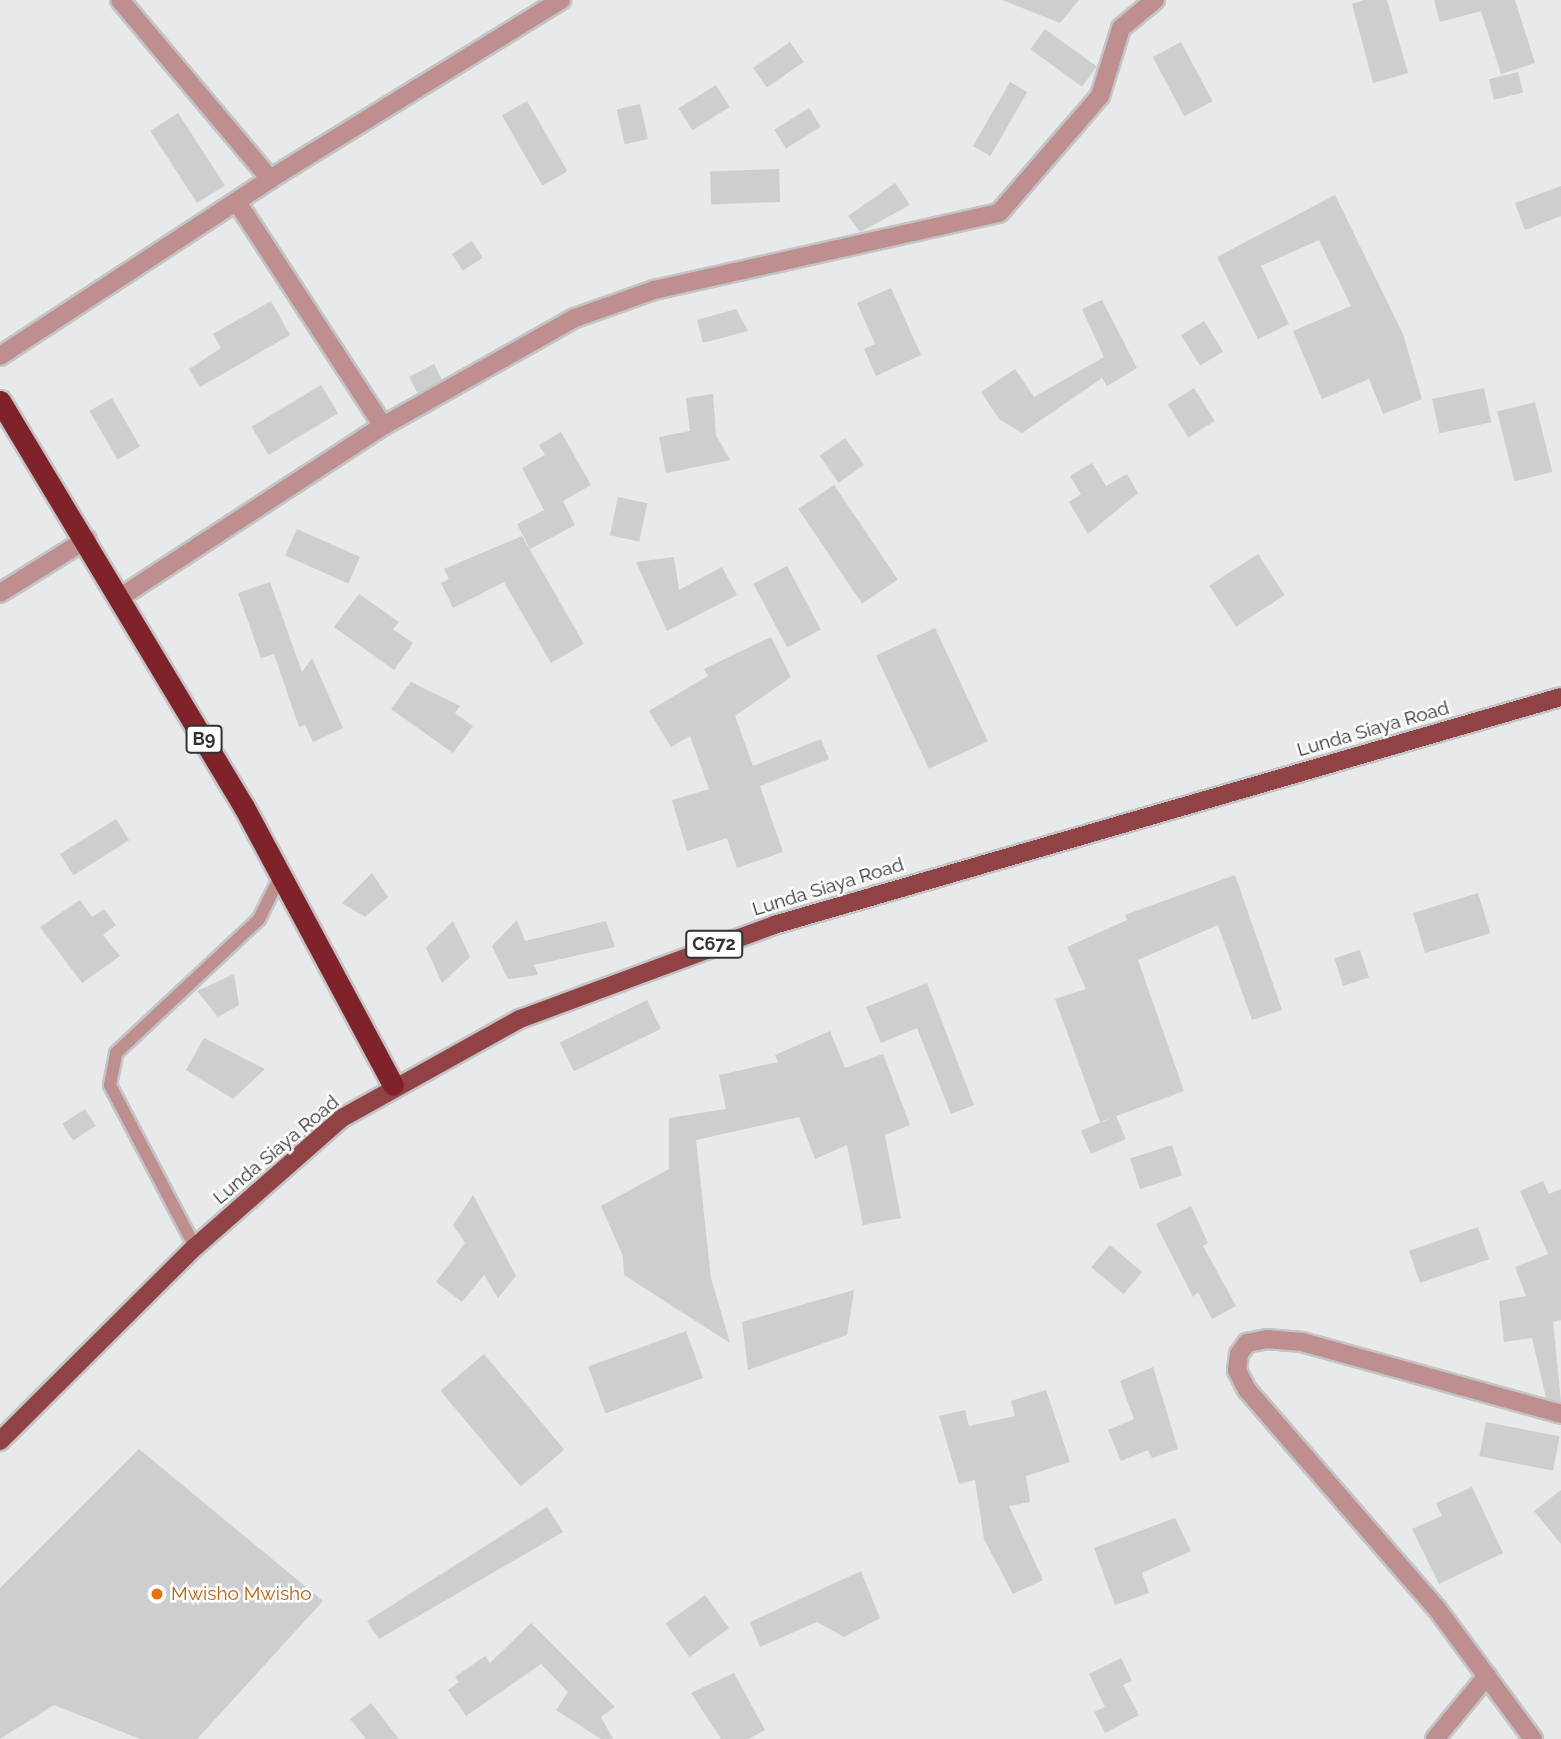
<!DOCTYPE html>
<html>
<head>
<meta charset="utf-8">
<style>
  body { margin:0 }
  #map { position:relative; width:1561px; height:1739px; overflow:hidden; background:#e8e9ea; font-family:Raleway,sans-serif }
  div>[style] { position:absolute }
  .building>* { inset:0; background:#cccecf; transform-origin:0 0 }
  .roads { filter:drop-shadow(2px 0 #c3c4c5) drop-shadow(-2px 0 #c3c4c5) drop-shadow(0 2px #c3c4c5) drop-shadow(0 -2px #c3c4c5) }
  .lane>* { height:12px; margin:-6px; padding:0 6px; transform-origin:6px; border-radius:6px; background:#be8f8e }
  .street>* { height:18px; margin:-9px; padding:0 9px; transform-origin:9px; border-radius:9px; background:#be8f8e }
  .primary>* { height:18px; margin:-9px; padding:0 9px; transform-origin:9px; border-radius:9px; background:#914244 }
  .highway>* { height:21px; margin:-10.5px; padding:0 10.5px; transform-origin:10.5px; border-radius:10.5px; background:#7f2229 }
  .dots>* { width:19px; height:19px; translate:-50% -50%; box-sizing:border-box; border:4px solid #fff; border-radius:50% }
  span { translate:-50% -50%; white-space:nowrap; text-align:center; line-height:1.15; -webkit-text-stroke:5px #fff; paint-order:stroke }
  .shield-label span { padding:2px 5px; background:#fff; border:2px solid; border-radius:5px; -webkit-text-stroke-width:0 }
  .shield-label { font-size:18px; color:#313132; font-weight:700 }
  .street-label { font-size:19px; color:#313132 }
  .food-label { font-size:19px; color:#c56008 }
  .left { translate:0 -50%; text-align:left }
</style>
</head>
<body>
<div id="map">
  <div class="building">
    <div style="clip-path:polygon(1002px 0,1079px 0,1060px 23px)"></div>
    <div style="clip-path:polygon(1364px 0,1387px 0,1408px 73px,1373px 83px,1352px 4px)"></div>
    <div style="clip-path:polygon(1434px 0,1515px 0,1535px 63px,1501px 74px,1481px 11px,1440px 22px)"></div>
    <div style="left:1045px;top:29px;width:64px;height:25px;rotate:36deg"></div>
    <div style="left:790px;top:42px;width:24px;height:45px;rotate:55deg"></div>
    <div style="left:1181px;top:42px;width:67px;height:32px;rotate:62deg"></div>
    <div style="left:1518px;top:72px;width:21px;height:30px;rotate:76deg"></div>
    <div style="left:1010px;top:82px;width:20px;height:74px;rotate:30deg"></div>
    <div style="left:716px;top:85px;width:26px;height:44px;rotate:58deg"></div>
    <div style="left:527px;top:101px;width:81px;height:29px;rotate:60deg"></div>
    <div style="left:640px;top:104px;width:36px;height:24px;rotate:77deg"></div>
    <div style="left:809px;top:108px;width:22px;height:41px;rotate:58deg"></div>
    <div style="left:178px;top:113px;width:86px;height:33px;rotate:57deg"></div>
    <div style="left:779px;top:169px;width:33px;height:69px;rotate:88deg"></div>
    <div style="clip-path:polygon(895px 183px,910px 205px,860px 232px,848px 216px)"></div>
    <div style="clip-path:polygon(1561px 186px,1561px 216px,1525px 230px,1515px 203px)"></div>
    <div style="clip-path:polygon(1335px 195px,1403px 334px,1422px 399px,1383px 414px,1369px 379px,1322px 399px,1293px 331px,1351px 306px,1319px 240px,1261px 266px,1289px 324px,1258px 339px,1217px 257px)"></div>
    <div style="left:472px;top:241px;width:20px;height:24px;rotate:57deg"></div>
    <div style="clip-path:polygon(891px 288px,921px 355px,876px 376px,864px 349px,875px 344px,857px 303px)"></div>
    <div style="clip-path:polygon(1102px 300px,1137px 368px,1107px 386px,1102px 378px,1022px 433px,999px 419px,981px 392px,1015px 369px,1034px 397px,1104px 357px,1082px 309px)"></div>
    <div style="clip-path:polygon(271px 301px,290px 335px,200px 387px,189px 369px,221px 348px,213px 334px)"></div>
    <div style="clip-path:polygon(736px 309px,748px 331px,703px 343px,697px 320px)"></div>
    <div style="left:1204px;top:321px;width:36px;height:27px;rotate:58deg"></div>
    <div style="left:434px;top:364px;width:18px;height:28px;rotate:63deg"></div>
    <div style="left:321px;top:385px;width:33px;height:81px;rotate:59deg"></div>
    <div style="left:1194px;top:388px;width:39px;height:31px;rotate:58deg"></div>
    <div style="left:1484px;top:388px;width:35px;height:53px;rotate:78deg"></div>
    <div style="clip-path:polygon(713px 394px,716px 435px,730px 460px,666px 473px,659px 437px,690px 431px,686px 398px)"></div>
    <div style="left:112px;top:398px;width:56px;height:26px;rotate:60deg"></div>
    <div style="left:1535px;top:402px;width:72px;height:39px;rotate:76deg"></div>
    <div style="clip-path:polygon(561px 432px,591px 485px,563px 501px,575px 525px,530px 549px,517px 524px,544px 510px,522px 468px,545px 455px,539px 445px)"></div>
    <div style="left:845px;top:438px;width:33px;height:31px;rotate:55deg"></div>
    <div style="clip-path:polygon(1092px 463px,1106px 486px,1127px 474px,1138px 493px,1088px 534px,1069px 502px,1081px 494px,1070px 476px)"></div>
    <div style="left:834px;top:485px;width:114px;height:43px;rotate:56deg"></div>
    <div style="left:618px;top:497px;width:30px;height:39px;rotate:12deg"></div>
    <div style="left:297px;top:529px;width:69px;height:29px;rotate:24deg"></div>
    <div style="clip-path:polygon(522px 536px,584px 644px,551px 663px,504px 582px,453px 608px,441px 583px,449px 579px,444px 569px)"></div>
    <div style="left:1258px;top:554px;width:49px;height:58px;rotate:57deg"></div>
    <div style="clip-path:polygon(674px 557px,679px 590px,722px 567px,737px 595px,667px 631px,636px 562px)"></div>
    <div style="left:787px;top:566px;width:72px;height:38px;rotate:62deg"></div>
    <div style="clip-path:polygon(270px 582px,302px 672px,312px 658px,343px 728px,313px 742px,305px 725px,299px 727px,274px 654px,261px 658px,238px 593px)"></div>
    <div style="clip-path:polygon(359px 594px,399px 622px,393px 629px,413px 643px,394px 670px,334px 627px)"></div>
    <div style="left:935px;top:628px;width:125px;height:65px;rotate:65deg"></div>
    <div style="clip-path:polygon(771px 637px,791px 677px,735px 716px,753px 766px,821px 739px,829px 759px,760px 786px,783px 852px,737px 868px,727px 838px,687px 851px,672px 800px,709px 789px,690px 736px,671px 747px,649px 711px,708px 676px,704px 669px)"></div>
    <div style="clip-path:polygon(411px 682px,460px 706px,455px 713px,473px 726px,453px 753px,391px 709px)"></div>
    <div style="left:116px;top:819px;width:25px;height:66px;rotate:58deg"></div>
    <div style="clip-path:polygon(372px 873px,388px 897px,365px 917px,342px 903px)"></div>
    <div style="clip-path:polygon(1235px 875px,1282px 1010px,1252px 1020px,1218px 925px,1138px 960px,1184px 1091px,1100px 1122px,1055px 999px,1086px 989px,1067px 947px,1127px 920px,1125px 915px)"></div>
    <div style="left:1478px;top:893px;width:42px;height:68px;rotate:73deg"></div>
    <div style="clip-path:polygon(80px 900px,92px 917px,104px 909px,116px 925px,103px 935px,120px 956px,82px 983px,40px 927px)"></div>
    <div style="clip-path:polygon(517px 920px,525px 941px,606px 921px,615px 947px,534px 965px,538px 975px,508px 979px,492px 946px)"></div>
    <div style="clip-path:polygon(453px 921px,470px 957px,442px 983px,426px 948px)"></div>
    <div style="left:1360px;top:950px;width:29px;height:27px;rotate:72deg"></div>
    <div style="clip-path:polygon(234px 974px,239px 1005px,218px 1017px,197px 991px)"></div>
    <div style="clip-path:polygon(927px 983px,974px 1105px,951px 1114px,917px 1028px,881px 1043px,866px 1007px)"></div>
    <div style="left:647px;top:1000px;width:32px;height:97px;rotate:64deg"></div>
    <div style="clip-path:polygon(830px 1031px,845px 1068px,883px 1054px,910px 1125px,885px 1135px,901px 1218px,863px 1225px,847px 1145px,815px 1159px,799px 1117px,696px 1140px,711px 1278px,730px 1343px,624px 1275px,623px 1256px,601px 1206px,669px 1169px,669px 1118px,726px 1109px,719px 1075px,778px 1062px,775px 1055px)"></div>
    <div style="clip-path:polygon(204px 1038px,265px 1069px,233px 1099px,186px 1070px)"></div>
    <div style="left:85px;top:1109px;width:20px;height:27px;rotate:57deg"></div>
    <div style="left:1116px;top:1116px;width:25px;height:38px;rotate:67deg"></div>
    <div style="left:1172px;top:1145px;width:32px;height:44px;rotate:72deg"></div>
    <div style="clip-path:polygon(1543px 1181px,1549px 1194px,1561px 1189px,1561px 1320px,1553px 1322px,1561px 1402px,1546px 1398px,1532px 1338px,1504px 1342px,1499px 1301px,1526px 1296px,1515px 1267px,1548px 1254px,1520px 1191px)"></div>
    <div style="clip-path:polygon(473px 1195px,516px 1276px,498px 1298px,484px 1275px,462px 1302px,436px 1282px,465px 1243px,453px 1225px)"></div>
    <div style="clip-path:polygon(1191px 1206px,1208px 1243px,1203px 1246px,1236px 1306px,1212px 1319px,1198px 1292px,1193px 1297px,1156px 1224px)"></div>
    <div style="left:1478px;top:1227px;width:34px;height:73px;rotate:71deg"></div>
    <div style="left:1110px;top:1245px;width:42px;height:29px;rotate:40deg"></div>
    <div style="clip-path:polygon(854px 1290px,847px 1335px,748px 1370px,742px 1322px)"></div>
    <div style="left:686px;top:1331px;width:50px;height:104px;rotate:70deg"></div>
    <div style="left:484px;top:1354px;width:125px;height:57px;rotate:50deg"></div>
    <div style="clip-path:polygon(1153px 1367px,1178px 1449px,1152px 1458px,1148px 1450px,1121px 1461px,1108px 1430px,1134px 1419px,1120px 1381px)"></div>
    <div style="clip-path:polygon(1046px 1390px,1070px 1462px,1026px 1476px,1030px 1502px,1009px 1506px,1043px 1580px,1013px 1594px,984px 1539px,975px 1480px,959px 1484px,939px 1416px,965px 1410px,969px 1426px,1015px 1416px,1011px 1401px)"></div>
    <div style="left:1486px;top:1422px;width:75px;height:35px;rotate:11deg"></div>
    <div style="clip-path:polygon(139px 1449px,323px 1601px,197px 1739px,140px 1739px,54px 1705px,0 1739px,0 1588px)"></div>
    <div style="clip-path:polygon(1472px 1487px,1503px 1553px,1439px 1584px,1412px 1529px,1442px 1516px,1436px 1503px)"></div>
    <div style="clip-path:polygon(1561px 1490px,1561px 1544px,1534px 1511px)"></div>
    <div style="clip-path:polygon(547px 1507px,563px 1532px,379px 1639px,367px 1621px)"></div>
    <div style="clip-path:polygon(1175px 1518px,1191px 1551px,1142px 1573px,1149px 1593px,1115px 1605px,1094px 1548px)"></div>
    <div style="clip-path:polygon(861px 1571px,880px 1618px,844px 1637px,817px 1622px,760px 1647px,750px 1622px)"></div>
    <div style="left:705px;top:1595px;width:41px;height:49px;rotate:54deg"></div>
    <div style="clip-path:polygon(531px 1623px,615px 1707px,601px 1717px,613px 1739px,601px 1739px,556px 1710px,568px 1692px,541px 1664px,466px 1716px,448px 1690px,459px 1682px,455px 1677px,485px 1656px,490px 1663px)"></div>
    <div style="clip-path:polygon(1121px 1658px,1132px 1681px,1123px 1685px,1139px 1715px,1105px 1733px,1094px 1712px,1105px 1707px,1089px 1674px)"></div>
    <div style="clip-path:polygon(734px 1673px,765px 1730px,749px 1739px,721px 1739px,691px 1693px)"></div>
    <div style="clip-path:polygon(371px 1703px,399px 1739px,366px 1739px,350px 1719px)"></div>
  </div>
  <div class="roads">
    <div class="lane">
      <div style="left:195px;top:1247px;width:183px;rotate:-117.7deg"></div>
      <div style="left:110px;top:1085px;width:33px;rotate:-79deg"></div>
      <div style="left:116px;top:1053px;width:196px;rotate:-43.1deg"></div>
      <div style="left:259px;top:919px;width:49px;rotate:-63.4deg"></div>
    </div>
    <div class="street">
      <div style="left:120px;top:0;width:234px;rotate:50deg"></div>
      <div style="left:237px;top:202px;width:267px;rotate:56.9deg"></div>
      <div style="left:0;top:356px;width:323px;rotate:-33.2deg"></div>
      <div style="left:270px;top:179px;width:342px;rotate:-31.6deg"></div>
      <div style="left:0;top:593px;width:102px;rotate:-31.8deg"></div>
      <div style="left:122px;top:596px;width:311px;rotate:-33.1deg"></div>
      <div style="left:383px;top:426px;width:220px;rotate:-29.4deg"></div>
      <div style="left:575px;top:318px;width:84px;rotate:-19.5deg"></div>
      <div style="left:654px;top:290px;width:353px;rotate:-12.6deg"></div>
      <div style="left:999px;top:213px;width:155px;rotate:-49.2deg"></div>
      <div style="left:1100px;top:96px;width:71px;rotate:-72.8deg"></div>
      <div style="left:1121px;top:28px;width:44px;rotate:-39.5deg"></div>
      <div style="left:1435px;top:1739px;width:82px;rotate:-50.5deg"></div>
      <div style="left:1533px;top:1739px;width:162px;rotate:-126.4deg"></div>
      <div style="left:1437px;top:1609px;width:290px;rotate:-130.9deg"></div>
      <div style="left:1247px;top:1390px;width:22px;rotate:-117deg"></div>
      <div style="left:1237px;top:1370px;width:16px;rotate:-83deg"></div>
      <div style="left:1239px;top:1354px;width:14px;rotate:-54deg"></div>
      <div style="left:1247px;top:1343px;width:20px;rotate:-11deg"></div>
      <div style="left:1267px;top:1339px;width:35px;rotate:5deg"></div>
      <div style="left:1302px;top:1342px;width:269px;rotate:15.5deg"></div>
    </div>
    <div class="primary">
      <div style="left:0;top:1441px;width:275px;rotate:-44.9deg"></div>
      <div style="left:195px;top:1247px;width:196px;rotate:-41.3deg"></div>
      <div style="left:342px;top:1118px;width:204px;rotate:-29.1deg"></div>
      <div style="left:520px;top:1019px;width:271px;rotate:-20.3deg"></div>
      <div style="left:774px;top:925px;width:819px;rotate:-16.16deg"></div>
    </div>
    <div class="highway">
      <div style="left:0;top:401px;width:474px;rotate:59deg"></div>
      <div style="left:244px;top:807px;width:315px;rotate:61.8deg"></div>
    </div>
  </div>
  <div class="dots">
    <div style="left:157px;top:1594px;background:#e8710a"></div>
  </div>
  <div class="shield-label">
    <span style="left:204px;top:739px">B9</span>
    <span style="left:714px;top:944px">C672</span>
  </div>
  <div class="street-label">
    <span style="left:1373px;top:729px;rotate:-16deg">Lunda Siaya Road</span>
    <span style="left:828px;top:887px;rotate:-17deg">Lunda Siaya Road</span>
    <span style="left:276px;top:1150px;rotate:-40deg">Lunda Siaya Road</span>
  </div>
  <div class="food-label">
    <span class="left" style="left:171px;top:1594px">Mwisho Mwisho</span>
  </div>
</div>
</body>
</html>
